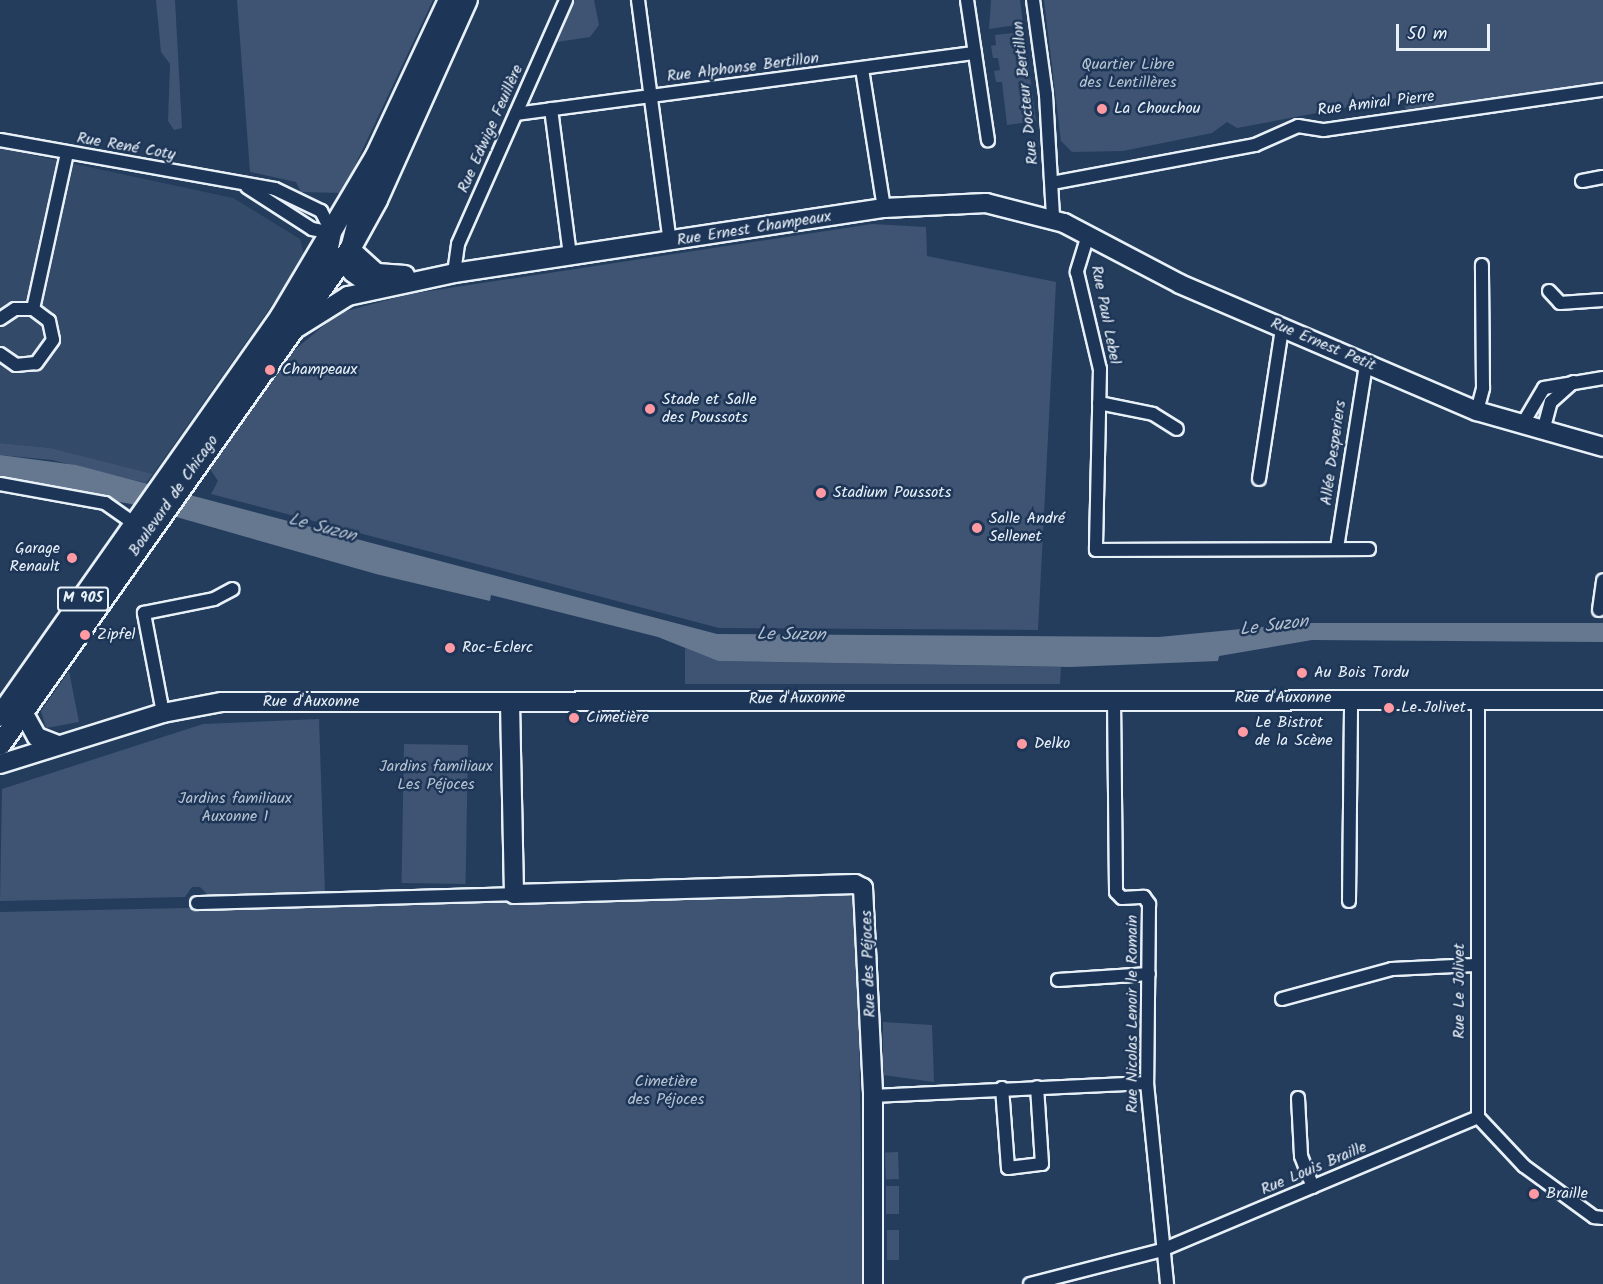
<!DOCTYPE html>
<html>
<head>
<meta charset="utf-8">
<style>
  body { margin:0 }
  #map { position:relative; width:1603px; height:1284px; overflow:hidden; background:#253d5d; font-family:Kalam,sans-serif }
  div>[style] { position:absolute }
  .built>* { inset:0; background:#334a68 }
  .green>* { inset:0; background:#3e5472; transform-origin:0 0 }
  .water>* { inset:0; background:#657890 }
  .roads { filter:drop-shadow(2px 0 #e8f1f8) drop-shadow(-2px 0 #e8f1f8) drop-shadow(0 2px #e8f1f8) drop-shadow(0 -2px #e8f1f8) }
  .street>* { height:12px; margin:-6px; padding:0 6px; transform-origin:6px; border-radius:6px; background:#1d3557 }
  .secondary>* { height:18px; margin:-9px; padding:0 9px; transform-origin:9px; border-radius:9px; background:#1d3557 }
  .primary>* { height:20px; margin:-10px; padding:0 10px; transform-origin:10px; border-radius:10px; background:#1d3557 }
  .dots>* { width:16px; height:16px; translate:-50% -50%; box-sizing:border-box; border:3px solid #1d3557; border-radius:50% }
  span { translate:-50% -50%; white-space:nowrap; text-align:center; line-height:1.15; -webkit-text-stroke:5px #1d3557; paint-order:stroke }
  .shield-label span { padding:2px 4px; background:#1d3557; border:2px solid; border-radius:4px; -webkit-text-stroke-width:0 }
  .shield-label { font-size:15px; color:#e8f1f8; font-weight:700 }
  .park-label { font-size:16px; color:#b5c2d0 }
  .street-label { font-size:16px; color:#e8f1f8 }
  .poi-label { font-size:16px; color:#e8f1f8 }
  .left { translate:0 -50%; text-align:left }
  .right { translate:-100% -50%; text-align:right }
  .water-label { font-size:18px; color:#b4c1ce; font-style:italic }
  .scale { position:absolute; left:1396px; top:24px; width:94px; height:27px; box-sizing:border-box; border:3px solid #e8f1f8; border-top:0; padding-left:8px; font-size:18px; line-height:21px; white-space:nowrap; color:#e8f1f8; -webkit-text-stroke:4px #1d3557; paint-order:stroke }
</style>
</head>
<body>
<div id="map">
  <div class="built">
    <div style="clip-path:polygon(0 148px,233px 198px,300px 239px,305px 258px,153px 474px,51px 448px,0 443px)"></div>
  </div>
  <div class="green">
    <div style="clip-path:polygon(156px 0,175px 0,182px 128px,174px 130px,168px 121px,170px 64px,161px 52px)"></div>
    <div style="clip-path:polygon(237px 0,433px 0,342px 193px,301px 192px,296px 182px,250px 172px)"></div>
    <div style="clip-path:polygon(575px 0,594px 0,599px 25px,590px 37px,557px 42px)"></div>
    <div style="clip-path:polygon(991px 0,1020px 0,1023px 24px,989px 29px)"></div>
    <div style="clip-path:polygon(1044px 0,1603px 0,1603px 87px,1406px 111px,1403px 97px,1237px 128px,1227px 122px,1212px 133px,1123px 151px,1072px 152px,1061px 141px)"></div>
    <div style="clip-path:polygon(1024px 32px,1036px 121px,1007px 125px,1002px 82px,996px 82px,994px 71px,1000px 70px,998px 58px,993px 58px,991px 46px,996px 45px,995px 35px)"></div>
    <div style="clip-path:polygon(872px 224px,926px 227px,927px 256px,1056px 282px,1038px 630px,719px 628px,211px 494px,218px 481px,210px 469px,292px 352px,339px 313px,410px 294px)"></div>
    <div style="clip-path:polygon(0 443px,51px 448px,153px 474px,146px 483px,52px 460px,0 455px)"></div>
    <div style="clip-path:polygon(685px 648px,718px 661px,1061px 667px,1060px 684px,685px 684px)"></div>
    <div style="clip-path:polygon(69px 671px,79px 722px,46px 728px,41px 711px)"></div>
    <div style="clip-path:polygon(319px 719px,325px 894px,209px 896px,200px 887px,192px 887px,185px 897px,0 901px,2px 789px,203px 724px)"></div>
    <div style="left:404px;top:744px;width:64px;height:139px;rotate:1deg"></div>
    <div style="clip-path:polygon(849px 894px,857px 903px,863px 1284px,0 1284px,0 912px)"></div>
    <div style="clip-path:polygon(883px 1022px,932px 1025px,934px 1082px,883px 1075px)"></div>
    <div style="left:898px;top:1152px;width:27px;height:13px;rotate:88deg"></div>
    <div style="left:886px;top:1186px;width:13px;height:28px"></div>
    <div style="left:887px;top:1230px;width:12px;height:30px"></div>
  </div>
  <div class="water">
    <div style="clip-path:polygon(0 455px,76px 465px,717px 634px,1159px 637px,1302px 623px,1603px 623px,1603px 642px,1312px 640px,1219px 656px,1218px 661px,1070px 667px,718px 661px,658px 637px,491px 595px,490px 601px,376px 574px,131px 504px,0 481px)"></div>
  </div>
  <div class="roads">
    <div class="street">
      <div style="left:638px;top:0;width:244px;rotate:82.5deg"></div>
      <div style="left:967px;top:0;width:142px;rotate:81.5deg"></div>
      <div style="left:1033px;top:0;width:96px;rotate:82.2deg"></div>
      <div style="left:1046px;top:95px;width:123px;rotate:86.7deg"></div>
      <div style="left:862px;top:69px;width:141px;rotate:81deg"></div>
      <div style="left:551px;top:109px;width:148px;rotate:82.6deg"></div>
      <div style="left:516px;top:114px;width:463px;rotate:-7.6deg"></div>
      <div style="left:0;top:140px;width:279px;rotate:10.1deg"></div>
      <div style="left:275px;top:189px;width:51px;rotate:25.6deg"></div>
      <div style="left:321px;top:211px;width:25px;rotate:63deg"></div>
      <div style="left:1582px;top:181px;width:21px;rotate:-11deg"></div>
      <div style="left:1052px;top:183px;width:207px;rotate:-10.6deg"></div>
      <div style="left:1255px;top:145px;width:47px;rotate:-23.8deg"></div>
      <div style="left:1298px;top:126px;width:26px;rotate:9deg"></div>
      <div style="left:1324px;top:130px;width:282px;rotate:-8.2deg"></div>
      <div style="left:247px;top:187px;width:77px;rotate:32.9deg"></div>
      <div style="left:312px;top:229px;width:20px;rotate:11deg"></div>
      <div style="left:1088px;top:235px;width:39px;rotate:107deg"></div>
      <div style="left:1077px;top:272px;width:100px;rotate:76.7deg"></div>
      <div style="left:1100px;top:369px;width:181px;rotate:91.3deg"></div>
      <div style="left:1096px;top:550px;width:273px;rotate:-0.2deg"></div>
      <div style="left:454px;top:273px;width:29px;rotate:-82deg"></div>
      <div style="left:458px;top:244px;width:267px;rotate:-66.1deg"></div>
      <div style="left:1549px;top:291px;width:16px;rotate:47deg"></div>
      <div style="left:1560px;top:303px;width:43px;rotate:-4deg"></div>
      <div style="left:33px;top:309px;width:160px;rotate:-77.7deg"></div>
      <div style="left:0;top:319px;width:18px;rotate:-34deg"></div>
      <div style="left:15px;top:309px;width:18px"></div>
      <div style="left:33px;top:309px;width:20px;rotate:37deg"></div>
      <div style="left:49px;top:321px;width:19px;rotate:78deg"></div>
      <div style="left:53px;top:340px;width:29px;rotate:126deg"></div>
      <div style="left:36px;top:363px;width:20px;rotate:174deg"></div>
      <div style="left:16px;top:365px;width:19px;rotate:-145deg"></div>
      <div style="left:1099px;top:403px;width:55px;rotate:11.5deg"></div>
      <div style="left:1153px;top:414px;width:28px;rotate:32deg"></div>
      <div style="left:1477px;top:411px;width:24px;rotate:-75deg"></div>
      <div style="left:1483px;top:388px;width:123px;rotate:-90.5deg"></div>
      <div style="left:1522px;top:425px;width:43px;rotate:-59.3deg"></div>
      <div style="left:1544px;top:388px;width:60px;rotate:-9.6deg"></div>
      <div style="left:1543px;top:431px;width:30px;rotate:-75deg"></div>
      <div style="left:1551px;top:402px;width:30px;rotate:-42deg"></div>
      <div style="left:1259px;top:479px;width:153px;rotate:-81.3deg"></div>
      <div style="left:0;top:484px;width:107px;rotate:10.3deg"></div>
      <div style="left:105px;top:503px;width:37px;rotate:35deg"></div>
      <div style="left:1337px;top:548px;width:186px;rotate:-81deg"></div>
      <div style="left:1599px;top:610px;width:30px;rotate:-82deg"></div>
      <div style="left:1114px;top:699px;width:193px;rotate:89.4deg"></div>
      <div style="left:1116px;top:892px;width:8px;rotate:45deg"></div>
      <div style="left:1122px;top:898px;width:22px;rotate:-3deg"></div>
      <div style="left:1144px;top:897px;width:9px;rotate:54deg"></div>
      <div style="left:1149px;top:904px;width:179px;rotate:90.6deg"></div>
      <div style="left:1147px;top:1083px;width:202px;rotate:84.3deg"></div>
      <div style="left:1478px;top:702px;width:415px;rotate:90deg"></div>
      <div style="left:1478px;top:1117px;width:67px;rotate:46.8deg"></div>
      <div style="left:1524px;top:1166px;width:87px;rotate:36.1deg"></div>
      <div style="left:1594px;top:1217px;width:9px;rotate:6deg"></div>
      <div style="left:163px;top:713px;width:102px;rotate:-100.8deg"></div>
      <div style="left:144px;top:613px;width:71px;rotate:-11.3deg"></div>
      <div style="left:214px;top:599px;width:21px;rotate:-28deg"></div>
      <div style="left:1349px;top:901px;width:203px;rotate:-89.4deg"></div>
      <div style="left:197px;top:903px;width:317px;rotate:-1.6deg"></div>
      <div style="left:1058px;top:980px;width:91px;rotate:-3.8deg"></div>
      <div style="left:1282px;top:999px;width:114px;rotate:-15.3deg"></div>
      <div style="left:1392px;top:969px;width:84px;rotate:-2.7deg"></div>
      <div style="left:1002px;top:1088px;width:80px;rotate:85.7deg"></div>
      <div style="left:1008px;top:1168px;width:34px;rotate:-7deg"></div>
      <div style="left:1042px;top:1164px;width:77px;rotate:-93.7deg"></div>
      <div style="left:873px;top:1096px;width:274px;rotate:-2.7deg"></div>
      <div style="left:1298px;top:1098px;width:58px;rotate:87deg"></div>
      <div style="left:1301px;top:1156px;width:33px;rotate:69deg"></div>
      <div style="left:1030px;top:1284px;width:136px;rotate:-14.4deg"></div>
      <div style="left:1162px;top:1250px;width:343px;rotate:-22.8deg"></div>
    </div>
    <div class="secondary">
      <div style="left:350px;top:249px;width:36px;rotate:42deg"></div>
      <div style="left:377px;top:273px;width:28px;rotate:4deg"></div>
      <div style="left:374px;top:288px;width:27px;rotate:-144deg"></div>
      <div style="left:352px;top:272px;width:23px;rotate:-95deg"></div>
      <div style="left:350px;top:249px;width:37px;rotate:-76deg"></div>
      <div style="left:359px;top:213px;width:68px;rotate:-67.6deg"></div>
      <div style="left:304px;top:304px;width:47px;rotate:-61.8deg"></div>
      <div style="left:326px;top:263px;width:31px;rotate:-79deg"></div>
      <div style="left:297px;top:328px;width:60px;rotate:-32.1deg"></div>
      <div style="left:348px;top:296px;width:108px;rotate:-12.2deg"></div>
      <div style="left:454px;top:273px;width:435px;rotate:-8.6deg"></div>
      <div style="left:884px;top:208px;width:102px;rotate:-2.8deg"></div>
      <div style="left:986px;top:203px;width:81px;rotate:14.4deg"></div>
      <div style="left:1064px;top:223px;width:131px;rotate:27.7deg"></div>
      <div style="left:1180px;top:284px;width:323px;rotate:23.2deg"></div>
      <div style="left:1477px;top:411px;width:131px;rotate:15.9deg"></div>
      <div style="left:510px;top:703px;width:191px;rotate:88.8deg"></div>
      <div style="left:514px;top:894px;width:341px;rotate:-1.7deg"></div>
      <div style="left:855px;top:884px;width:9px;rotate:27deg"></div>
      <div style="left:863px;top:888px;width:208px;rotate:87.2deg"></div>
      <div style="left:873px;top:1096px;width:188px;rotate:90deg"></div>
      <div style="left:23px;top:712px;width:29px;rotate:61deg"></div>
      <div style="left:37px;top:737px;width:22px;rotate:21deg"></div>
      <div style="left:0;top:764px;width:171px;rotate:-17.4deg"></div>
      <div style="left:163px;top:713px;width:60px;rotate:-10.6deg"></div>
      <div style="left:222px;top:702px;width:1381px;rotate:-0.08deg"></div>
    </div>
    <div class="primary">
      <div style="left:0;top:716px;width:489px;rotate:-54.9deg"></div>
      <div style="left:281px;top:316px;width:186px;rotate:-59.3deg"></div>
      <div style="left:376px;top:156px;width:172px;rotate:-64.9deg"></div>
      <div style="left:0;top:745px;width:607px;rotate:-54.79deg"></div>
      <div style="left:350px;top:249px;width:56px;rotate:-61.1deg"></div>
      <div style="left:377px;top:200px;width:219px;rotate:-65.8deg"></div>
    </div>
  </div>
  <div class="dots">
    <div style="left:1102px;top:109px;background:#ff9aa2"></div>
    <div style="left:270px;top:370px;background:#ff9aa2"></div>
    <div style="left:650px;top:409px;background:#ff9aa2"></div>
    <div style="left:821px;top:493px;background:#ff9aa2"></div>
    <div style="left:977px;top:528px;background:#ff9aa2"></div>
    <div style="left:72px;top:558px;background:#ff9aa2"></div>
    <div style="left:85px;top:635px;background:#ff9aa2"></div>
    <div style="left:450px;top:648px;background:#ff9aa2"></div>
    <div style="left:1302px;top:673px;background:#ff9aa2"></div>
    <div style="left:1389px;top:708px;background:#ff9aa2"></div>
    <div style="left:574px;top:718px;background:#ff9aa2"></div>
    <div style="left:1243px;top:732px;background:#ff9aa2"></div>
    <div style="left:1022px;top:744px;background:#ff9aa2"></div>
    <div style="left:1534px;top:1194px;background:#ff9aa2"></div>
  </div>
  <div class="shield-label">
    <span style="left:83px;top:599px">M 905</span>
  </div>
  <div class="park-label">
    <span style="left:1128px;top:74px">Quartier Libre<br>des Lentillères</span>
    <span style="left:436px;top:776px">Jardins familiaux<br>Les Péjoces</span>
    <span style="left:235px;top:808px">Jardins familiaux<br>Auxonne 1</span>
    <span style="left:666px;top:1091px">Cimetière<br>des Péjoces</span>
  </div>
  <div class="street-label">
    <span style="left:743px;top:68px;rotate:-7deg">Rue Alphonse Bertillon</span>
    <span style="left:1026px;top:93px;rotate:-96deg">Rue Docteur Bertillon</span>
    <span style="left:1376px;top:104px;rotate:-7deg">Rue Amiral Pierre</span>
    <span style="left:491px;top:129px;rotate:-66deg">Rue Edwige Feuillère</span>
    <span style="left:126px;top:147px;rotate:10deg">Rue René Coty</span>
    <span style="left:754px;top:229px;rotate:-9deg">Rue Ernest Champeaux</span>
    <span style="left:1105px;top:315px;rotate:79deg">Rue Paul Lebel</span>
    <span style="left:1323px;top:345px;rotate:23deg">Rue Ernest Petit</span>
    <span style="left:1334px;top:453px;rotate:-82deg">Allée Desperiers</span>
    <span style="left:174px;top:496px;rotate:-55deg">Boulevard de Chicago</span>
    <span style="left:1283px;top:698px">Rue d'Auxonne</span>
    <span style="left:797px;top:699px;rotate:-1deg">Rue d'Auxonne</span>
    <span style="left:311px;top:702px">Rue d'Auxonne</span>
    <span style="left:869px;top:964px;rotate:-92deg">Rue des Péjoces</span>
    <span style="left:1460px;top:991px;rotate:-90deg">Rue Le Jolivet</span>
    <span style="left:1133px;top:1014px;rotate:-90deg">Rue Nicolas Lenoir le Romain</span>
    <span style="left:1314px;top:1169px;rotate:-23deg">Rue Louis Braille</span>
  </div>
  <div class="poi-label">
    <span class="left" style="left:1114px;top:109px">La Chouchou</span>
    <span class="left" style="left:282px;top:370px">Champeaux</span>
    <span class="left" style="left:662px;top:409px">Stade et Salle<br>des Poussots</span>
    <span class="left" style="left:833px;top:493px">Stadium Poussots</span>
    <span class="left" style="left:989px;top:528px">Salle André<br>Sellenet</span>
    <span class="right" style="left:60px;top:558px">Garage<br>Renault</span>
    <span class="left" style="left:97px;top:635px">Zipfel</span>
    <span class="left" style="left:462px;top:648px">Roc-Eclerc</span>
    <span class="left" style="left:1314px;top:673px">Au Bois Tordu</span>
    <span class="left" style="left:1401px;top:708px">Le Jolivet</span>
    <span class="left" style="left:586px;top:718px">Cimetière</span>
    <span class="left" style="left:1255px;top:732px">Le Bistrot<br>de la Scène</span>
    <span class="left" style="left:1034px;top:744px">Delko</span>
    <span class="left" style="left:1546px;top:1194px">Braille</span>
  </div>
  <div class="water-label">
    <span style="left:322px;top:529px;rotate:15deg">Le Suzon</span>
    <span style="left:1274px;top:627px;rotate:-7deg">Le Suzon</span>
    <span style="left:791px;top:636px;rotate:1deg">Le Suzon</span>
  </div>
  <div class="scale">50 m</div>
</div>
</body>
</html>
